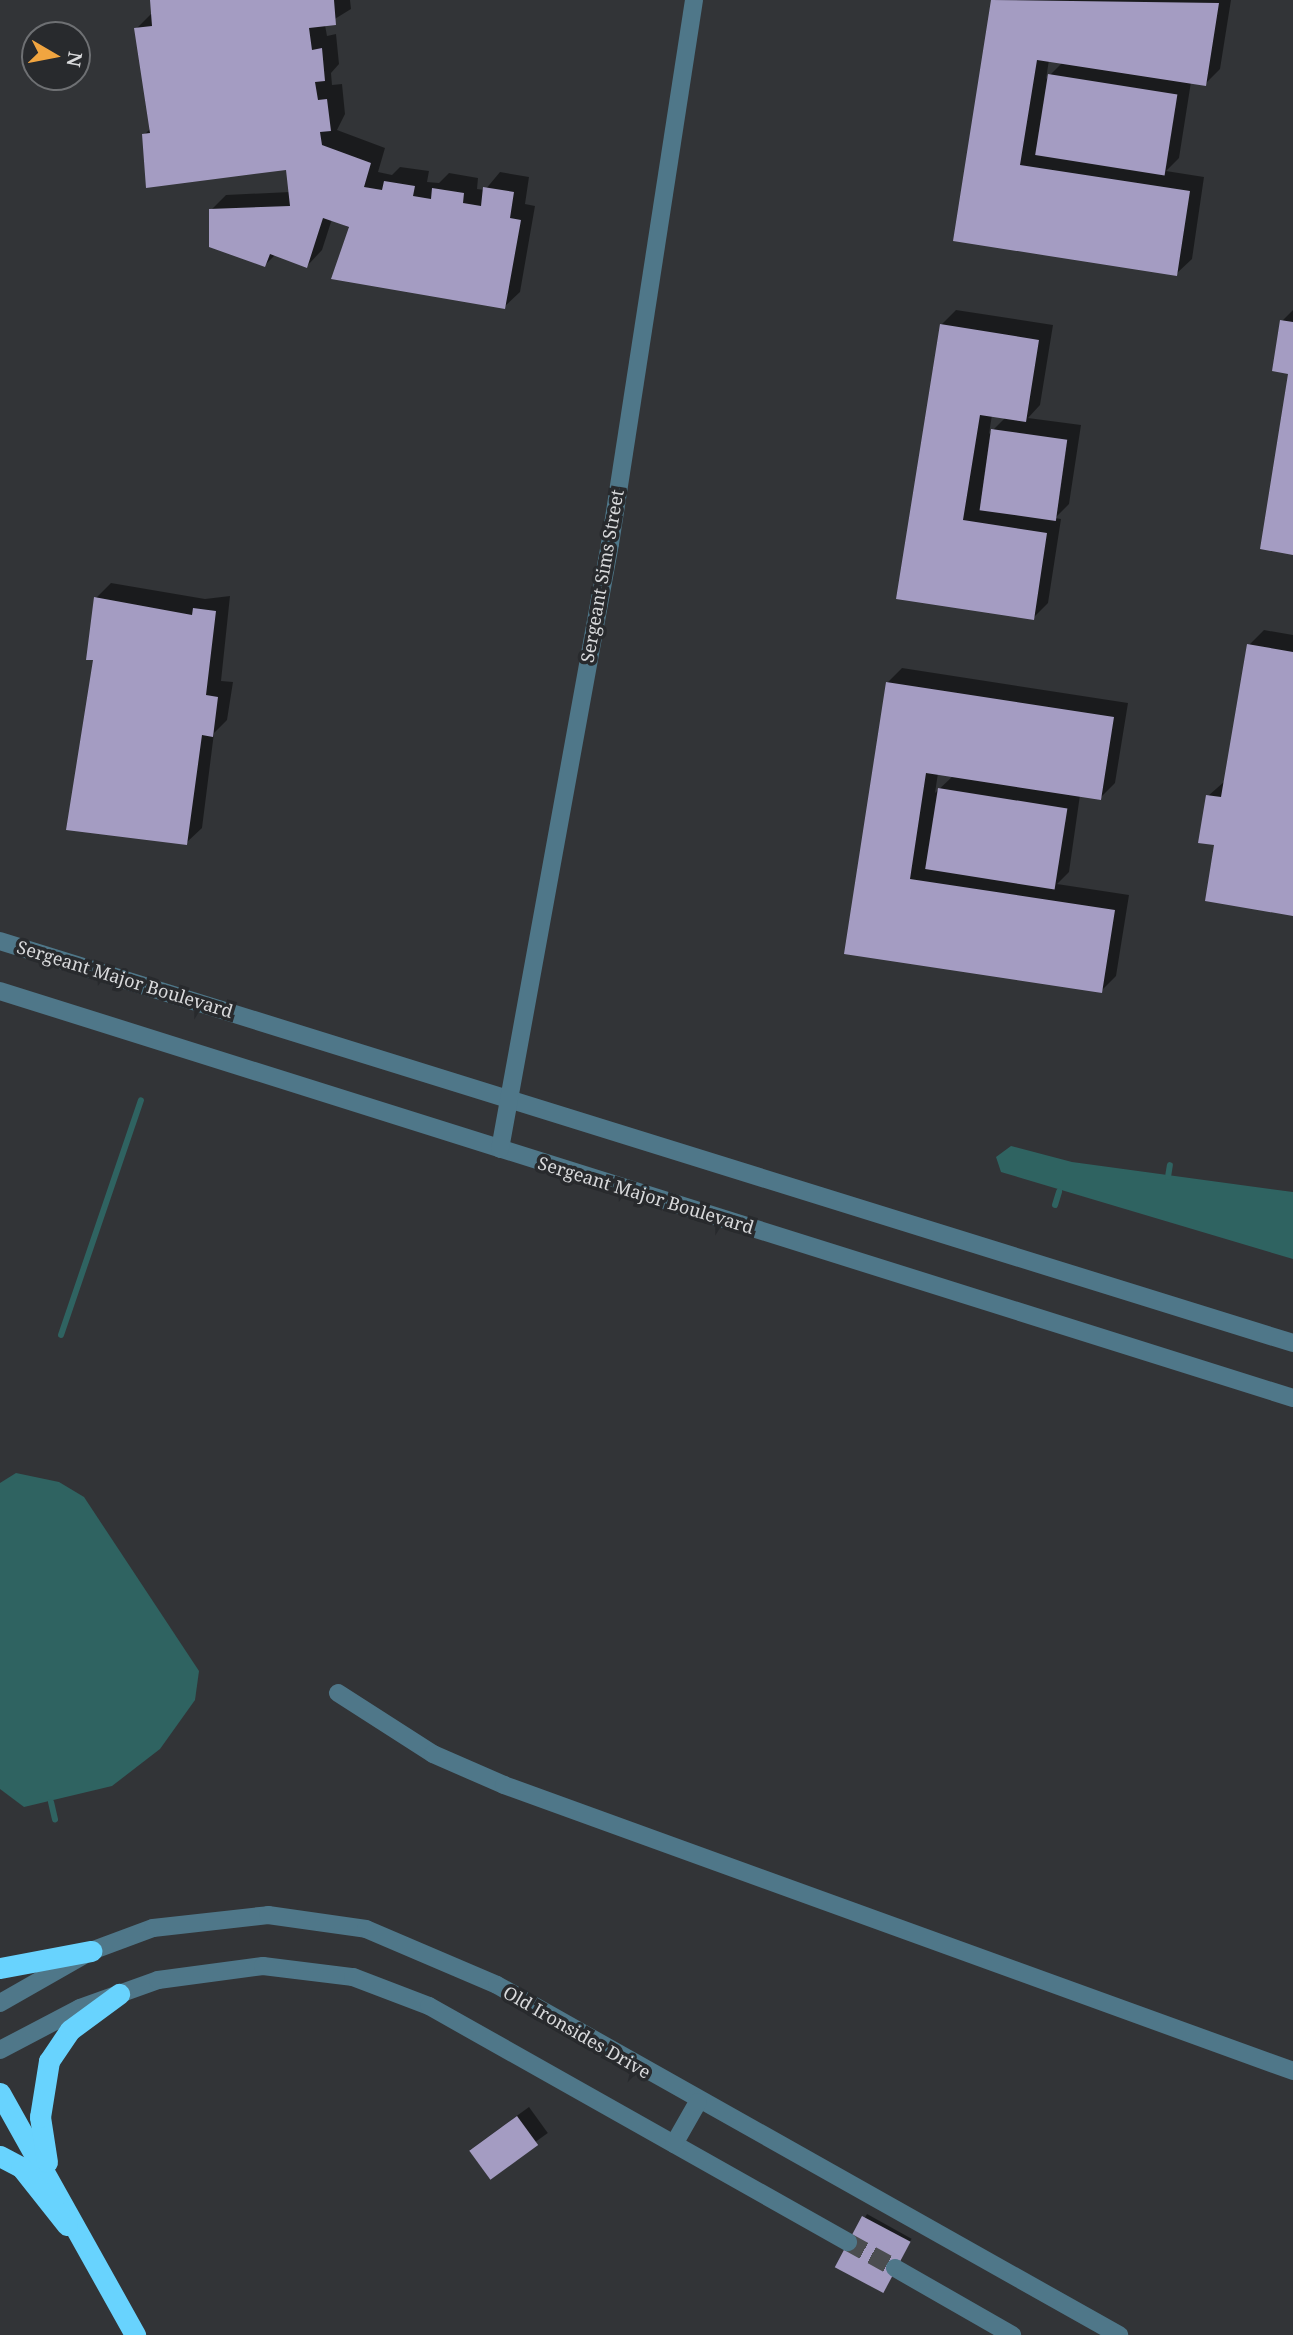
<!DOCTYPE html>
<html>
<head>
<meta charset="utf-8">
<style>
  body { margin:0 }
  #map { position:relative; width:1293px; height:2335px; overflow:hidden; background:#323437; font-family:"Noto Serif",serif }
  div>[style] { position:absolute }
  .water>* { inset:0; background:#2f6361 }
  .shadow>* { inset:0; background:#0007; transform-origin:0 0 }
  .stream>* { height:6px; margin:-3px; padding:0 3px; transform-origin:3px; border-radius:3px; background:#2f6361 }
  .building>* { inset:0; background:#a49cc2; transform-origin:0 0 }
  .minor-tunnel>* { height:18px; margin-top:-9px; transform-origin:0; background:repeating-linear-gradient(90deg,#4b4d50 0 18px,transparent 0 27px) }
  .minor>* { height:18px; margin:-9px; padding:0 9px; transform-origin:9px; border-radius:9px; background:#4f7789 }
  .highway>* { height:21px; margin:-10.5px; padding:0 10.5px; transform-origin:10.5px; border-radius:10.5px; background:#68d3fe }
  span { translate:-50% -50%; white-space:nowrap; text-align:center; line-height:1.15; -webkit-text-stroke:7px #282a2d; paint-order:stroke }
  .street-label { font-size:18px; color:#d8d9db }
  .north { position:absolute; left:21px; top:21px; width:70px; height:70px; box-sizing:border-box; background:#282a2d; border:2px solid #6e7073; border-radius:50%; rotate:100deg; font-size:19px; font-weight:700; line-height:28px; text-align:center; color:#d8d9db }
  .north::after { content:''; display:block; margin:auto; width:24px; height:32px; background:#f1a540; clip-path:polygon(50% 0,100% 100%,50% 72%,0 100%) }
</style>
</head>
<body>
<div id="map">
  <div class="water">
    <div style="clip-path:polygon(1011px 1146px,1072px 1162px,1293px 1192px,1293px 1259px,1001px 1172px,996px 1157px)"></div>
    <div style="clip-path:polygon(16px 1473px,59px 1482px,84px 1497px,199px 1671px,195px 1700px,160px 1749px,112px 1786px,24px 1807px,0 1789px,0 1483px)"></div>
  </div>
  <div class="shadow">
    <div style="clip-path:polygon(152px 0,350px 0,351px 9px,325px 25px,327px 36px,336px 34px,339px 64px,331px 73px,332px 85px,342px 84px,345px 114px,337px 130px,385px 148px,378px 172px,392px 175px,400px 167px,429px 171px,427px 182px,439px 183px,449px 173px,478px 178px,477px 189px,485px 190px,500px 172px,529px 177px,525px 204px,535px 206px,520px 292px,504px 307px,332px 219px,322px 250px,307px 266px,276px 254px,265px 265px,211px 210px,226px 195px,290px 192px,288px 168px,144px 135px,151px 128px,136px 29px,151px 14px)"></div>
    <div style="clip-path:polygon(evenodd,992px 0,1231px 0,1220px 69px,1205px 84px,1191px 82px,1179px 158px,1166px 171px,1204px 177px,1192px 259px,1176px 274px,955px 239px,992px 0,1049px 60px,1063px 62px,1046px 79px,1049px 60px)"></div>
    <div style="clip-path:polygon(evenodd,956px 310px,1053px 325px,1040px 405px,1028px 418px,1081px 425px,1069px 504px,1055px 518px,1061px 519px,1048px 603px,1033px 618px,898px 597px,941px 325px,956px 310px,992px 415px,1006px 417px,989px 434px,992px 415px)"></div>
    <div style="clip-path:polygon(1293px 310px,1293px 553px,1290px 372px,1282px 321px)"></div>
    <div style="clip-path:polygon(111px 583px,205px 599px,230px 596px,221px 681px,233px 682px,227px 720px,214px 733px,202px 828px,186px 843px,95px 659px,96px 598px)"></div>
    <div style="clip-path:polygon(1264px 630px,1293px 635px,1293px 915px,1216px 844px,1208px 796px,1225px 781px,1249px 645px)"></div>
    <div style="clip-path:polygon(evenodd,902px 668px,1128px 703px,1115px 783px,1100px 798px,1080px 795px,1069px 872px,1057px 884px,1129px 895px,1116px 976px,1101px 991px,846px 952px,887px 683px,902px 668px,938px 773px,953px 776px,935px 793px,938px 773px)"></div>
    <div style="left:529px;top:2107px;width:32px;height:73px;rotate:54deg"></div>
    <div style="left:867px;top:2214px;width:51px;height:61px;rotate:29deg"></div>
  </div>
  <div class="stream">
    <div style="left:1168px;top:1177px;width:12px;rotate:-81deg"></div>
    <div style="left:1055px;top:1205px;width:14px;rotate:-73deg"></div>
    <div style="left:61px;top:1335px;width:248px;rotate:-71.2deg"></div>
    <div style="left:51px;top:1802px;width:18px;rotate:77deg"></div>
  </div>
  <div class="building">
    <div style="clip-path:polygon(150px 0,334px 0,336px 25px,309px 28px,312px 50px,322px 48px,325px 81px,315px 82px,318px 100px,327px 99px,331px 131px,320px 132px,322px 145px,371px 163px,364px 187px,382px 190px,384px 181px,415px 186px,413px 196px,431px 199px,432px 188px,464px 193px,463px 203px,481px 206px,483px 187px,514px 192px,510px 218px,521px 220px,505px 309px,331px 279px,349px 227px,323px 218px,307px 268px,270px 254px,265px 267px,209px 247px,209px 209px,290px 206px,286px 170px,146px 188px,142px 134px,150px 133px,134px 28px,152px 26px)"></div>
    <div style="clip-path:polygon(991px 0,1219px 3px,1206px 86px,1037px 60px,1020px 165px,1190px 191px,1177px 276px,953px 241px)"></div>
    <div style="left:1048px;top:74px;width:131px;height:82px;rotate:9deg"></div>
    <div style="clip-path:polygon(1280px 320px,1293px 322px,1293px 555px,1260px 549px,1288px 374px,1272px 371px)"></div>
    <div style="clip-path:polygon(940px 324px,1039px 340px,1026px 422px,980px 415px,963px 520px,1047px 533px,1034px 620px,896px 599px)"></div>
    <div style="left:991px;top:429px;width:77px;height:82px;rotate:8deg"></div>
    <div style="clip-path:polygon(94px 597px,192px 615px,193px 608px,216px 611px,206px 695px,218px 697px,213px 737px,202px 735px,187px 845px,66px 830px,93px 660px,86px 660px)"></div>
    <div style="clip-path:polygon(1247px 644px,1293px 652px,1293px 916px,1205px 901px,1214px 845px,1198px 843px,1206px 795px,1221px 797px)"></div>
    <div style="clip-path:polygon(886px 682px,1114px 717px,1101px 800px,926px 773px,910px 879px,1115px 910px,1102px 993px,844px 954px)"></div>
    <div style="left:938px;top:788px;width:131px;height:82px;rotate:9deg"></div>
    <div style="left:517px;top:2116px;width:36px;height:59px;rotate:54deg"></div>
    <div style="left:862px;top:2216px;width:55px;height:58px;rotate:28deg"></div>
  </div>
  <div class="minor-tunnel">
    <div style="left:848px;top:2242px;width:54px;rotate:29deg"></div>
  </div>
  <div class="minor">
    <div style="left:0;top:941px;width:1354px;rotate:17.27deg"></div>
    <div style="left:0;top:991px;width:1356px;rotate:17.47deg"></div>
    <div style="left:500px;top:1149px;width:615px;rotate:-79.7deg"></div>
    <div style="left:610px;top:544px;width:550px;rotate:-81.22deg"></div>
    <div style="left:338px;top:1693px;width:113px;rotate:32.7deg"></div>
    <div style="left:433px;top:1754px;width:77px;rotate:23.6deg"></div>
    <div style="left:504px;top:1785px;width:839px;rotate:19.92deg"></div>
    <div style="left:0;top:2003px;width:105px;rotate:-29.7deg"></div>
    <div style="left:91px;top:1951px;width:66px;rotate:-20.4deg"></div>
    <div style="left:153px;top:1928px;width:116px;rotate:-6.4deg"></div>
    <div style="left:268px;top:1915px;width:99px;rotate:8.1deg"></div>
    <div style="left:366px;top:1929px;width:142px;rotate:23.1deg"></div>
    <div style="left:497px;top:1985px;width:714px;rotate:29.37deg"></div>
    <div style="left:0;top:2050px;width:90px;rotate:-27.7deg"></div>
    <div style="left:80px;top:2008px;width:83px;rotate:-19.7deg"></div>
    <div style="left:158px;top:1980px;width:106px;rotate:-7.6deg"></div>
    <div style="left:263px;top:1966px;width:91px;rotate:7deg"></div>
    <div style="left:353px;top:1977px;width:81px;rotate:20.9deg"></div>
    <div style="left:429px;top:2006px;width:481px;rotate:29.4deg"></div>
    <div style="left:674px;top:2144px;width:48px;rotate:-60.3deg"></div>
    <div style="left:895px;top:2268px;width:135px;rotate:29.8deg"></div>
  </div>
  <div class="highway">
    <div style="left:0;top:1968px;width:93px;rotate:-10.6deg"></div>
    <div style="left:0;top:2093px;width:277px;rotate:60.8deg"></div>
    <div style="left:0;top:2156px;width:24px;rotate:28deg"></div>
    <div style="left:21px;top:2167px;width:74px;rotate:51.6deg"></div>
    <div style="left:47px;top:2162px;width:46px;rotate:-98.8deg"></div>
    <div style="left:40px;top:2117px;width:57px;rotate:-80.9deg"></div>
    <div style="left:49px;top:2061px;width:37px;rotate:-56deg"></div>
    <div style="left:70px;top:2030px;width:61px;rotate:-36.3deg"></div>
  </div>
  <div class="street-label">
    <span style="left:602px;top:576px;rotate:-80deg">Sergeant Sims Street</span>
    <span style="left:125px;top:979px;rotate:17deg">Sergeant Major Boulevard</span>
    <span style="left:646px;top:1195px;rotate:17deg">Sergeant Major Boulevard</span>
    <span style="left:577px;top:2032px;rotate:30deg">Old Ironsides Drive</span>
  </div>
  <div class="north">N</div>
</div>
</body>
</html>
